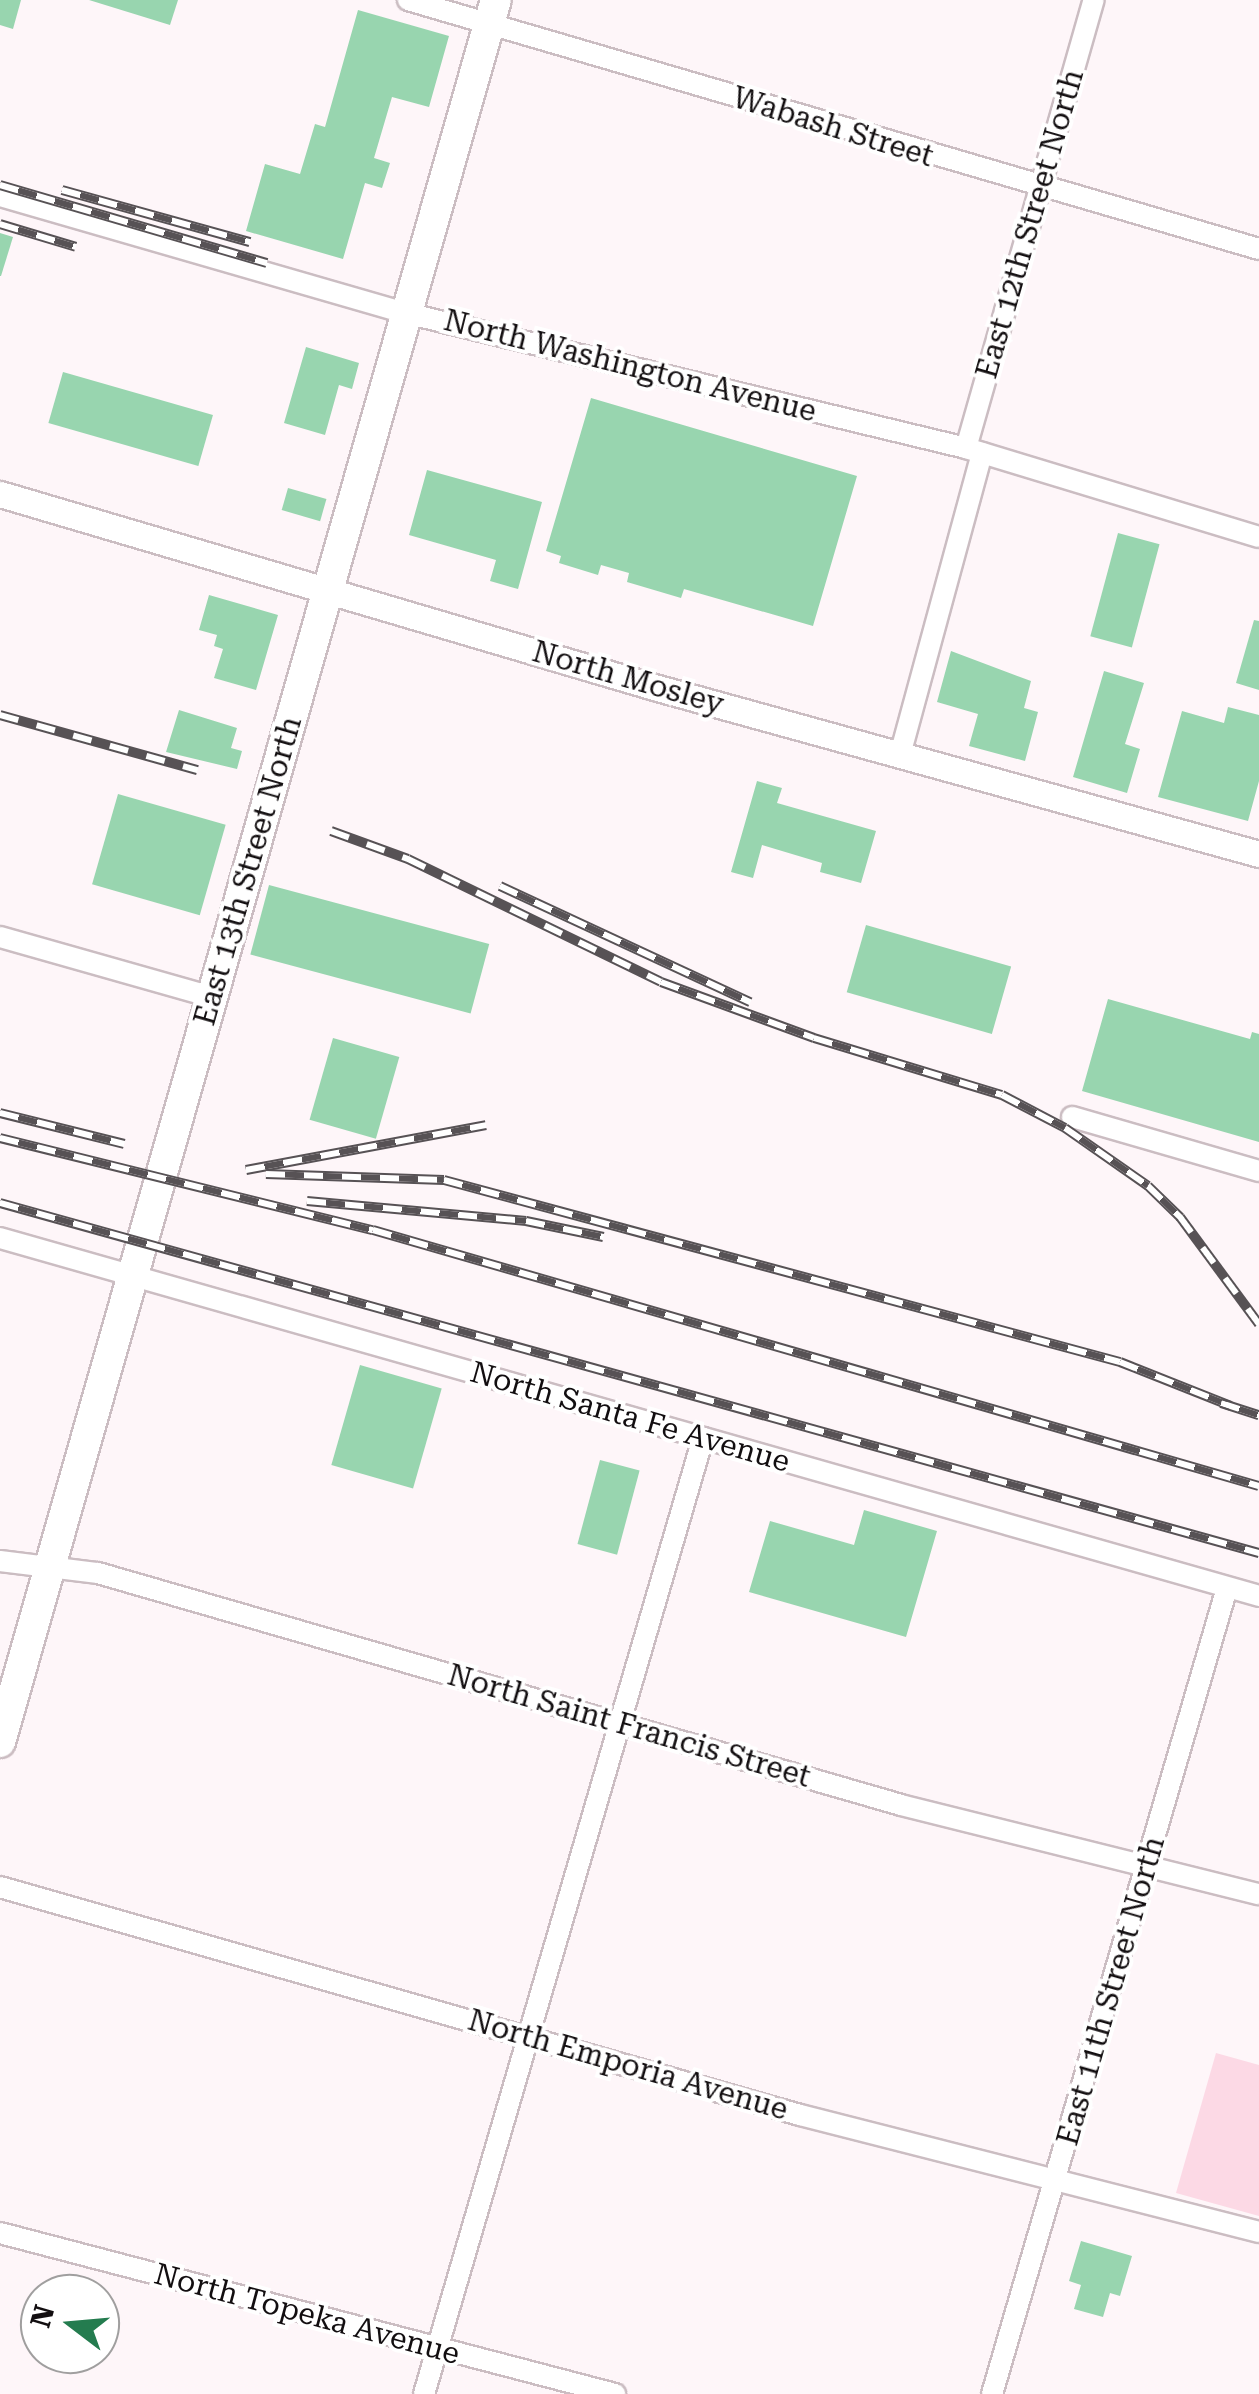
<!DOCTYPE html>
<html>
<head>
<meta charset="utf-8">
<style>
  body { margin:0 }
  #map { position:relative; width:1259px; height:2394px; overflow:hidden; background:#fef6f9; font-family:"Roboto Serif",serif }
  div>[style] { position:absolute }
  .green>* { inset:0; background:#fcd9e5 }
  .building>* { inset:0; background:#98d5af; transform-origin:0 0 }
  .roads { filter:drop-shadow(2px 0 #cbbdc2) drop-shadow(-2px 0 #cbbdc2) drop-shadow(0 2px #cbbdc2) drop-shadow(0 -2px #cbbdc2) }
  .minor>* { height:20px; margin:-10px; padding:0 10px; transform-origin:10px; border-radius:10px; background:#fff }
  .tertiary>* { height:25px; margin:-12.5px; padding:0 12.5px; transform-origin:12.5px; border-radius:12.5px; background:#fff }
  .secondary>* { height:30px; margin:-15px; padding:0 15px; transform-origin:15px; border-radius:15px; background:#fff }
  .rail>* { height:10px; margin-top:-5px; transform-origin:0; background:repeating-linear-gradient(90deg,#fff 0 19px,#575255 0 38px); box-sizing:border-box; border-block:2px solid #575255 }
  span { translate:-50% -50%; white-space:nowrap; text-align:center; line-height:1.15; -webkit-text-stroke:8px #fff; paint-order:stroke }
  .street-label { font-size:30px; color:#120e10 }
  .north { position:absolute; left:20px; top:2274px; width:100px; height:100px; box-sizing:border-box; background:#fff; border:2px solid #a09f9f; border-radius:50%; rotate:286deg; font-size:28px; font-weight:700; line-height:40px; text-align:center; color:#120e10 }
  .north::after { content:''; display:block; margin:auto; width:35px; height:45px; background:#247c4f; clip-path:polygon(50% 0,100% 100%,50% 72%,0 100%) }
</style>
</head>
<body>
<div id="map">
  <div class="green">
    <div style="clip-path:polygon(1216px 2053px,1259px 2065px,1259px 2216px,1176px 2193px)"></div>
  </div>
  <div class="building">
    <div style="clip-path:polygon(0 0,21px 0,13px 29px,0 25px)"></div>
    <div style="clip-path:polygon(89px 0,178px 0,170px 25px)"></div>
    <div style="clip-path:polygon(358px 10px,449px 36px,429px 107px,392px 97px,374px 158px,390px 163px,382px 188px,365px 183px,343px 259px,246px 231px,265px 164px,300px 174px,315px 124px,325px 127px)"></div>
    <div style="clip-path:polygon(0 233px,13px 237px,1px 276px,0 276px)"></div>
    <div style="clip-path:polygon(306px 347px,359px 363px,352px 389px,339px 385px,325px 435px,284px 423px)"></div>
    <div style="left:63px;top:372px;width:156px;height:53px;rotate:16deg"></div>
    <div style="clip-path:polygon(591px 398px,857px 476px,813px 626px,684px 589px,681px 598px,627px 582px,629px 573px,601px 565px,598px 575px,559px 563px,561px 556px,546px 551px)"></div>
    <div style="clip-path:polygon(427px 470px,542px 502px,518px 589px,490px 581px,496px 560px,409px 535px)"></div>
    <div style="left:288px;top:488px;width:40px;height:23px;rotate:16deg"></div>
    <div style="left:1118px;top:533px;width:43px;height:107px;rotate:15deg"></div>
    <div style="clip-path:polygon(209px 595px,278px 615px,256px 690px,214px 678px,223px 649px,214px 646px,217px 635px,199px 630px)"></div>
    <div style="clip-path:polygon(1254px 620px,1259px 621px,1259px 690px,1236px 683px)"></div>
    <div style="clip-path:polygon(951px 651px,1031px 681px,1024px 708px,1038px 712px,1025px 761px,969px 746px,978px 714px,937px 702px)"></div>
    <div style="clip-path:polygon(1104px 671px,1144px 683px,1125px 744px,1140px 749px,1127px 793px,1073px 777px)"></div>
    <div style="clip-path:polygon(1228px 707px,1259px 715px,1259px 781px,1248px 821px,1158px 797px,1182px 711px,1224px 723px)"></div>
    <div style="clip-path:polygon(179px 710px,237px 728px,231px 748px,242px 751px,237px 769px,166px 752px)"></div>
    <div style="clip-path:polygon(757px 781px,782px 788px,777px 803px,876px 831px,861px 883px,820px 872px,822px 863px,762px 845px,753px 878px,731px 872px)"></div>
    <div style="left:118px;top:794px;width:112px;height:94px;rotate:16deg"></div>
    <div style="left:269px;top:885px;width:228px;height:72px;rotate:15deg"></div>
    <div style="left:866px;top:925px;width:151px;height:70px;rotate:16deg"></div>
    <div style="clip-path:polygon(1108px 999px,1250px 1039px,1252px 1032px,1259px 1034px,1259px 1142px,1082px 1091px)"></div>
    <div style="left:333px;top:1038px;width:69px;height:85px;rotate:16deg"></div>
    <div style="left:360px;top:1365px;width:85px;height:104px;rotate:16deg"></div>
    <div style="left:600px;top:1460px;width:41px;height:87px;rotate:15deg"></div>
    <div style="clip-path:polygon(864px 1510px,937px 1531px,906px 1637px,749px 1592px,770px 1521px,854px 1545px)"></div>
    <div style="clip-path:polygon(1081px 2241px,1132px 2256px,1120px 2296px,1110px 2293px,1103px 2317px,1074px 2309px,1081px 2285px,1069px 2281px)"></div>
  </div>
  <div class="roads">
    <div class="minor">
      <div style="left:408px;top:0;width:887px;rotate:16.31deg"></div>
      <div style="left:0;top:196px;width:423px;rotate:16.1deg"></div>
      <div style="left:406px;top:313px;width:576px;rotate:13.55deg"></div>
      <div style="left:966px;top:448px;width:306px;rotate:16.9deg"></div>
      <div style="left:966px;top:448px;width:466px;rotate:-74.1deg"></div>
      <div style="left:900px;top:755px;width:313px;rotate:-74.8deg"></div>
      <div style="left:0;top:937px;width:220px;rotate:15.8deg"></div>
      <div style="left:1072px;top:1117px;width:195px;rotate:16.1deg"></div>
      <div style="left:0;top:1238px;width:1309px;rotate:15.87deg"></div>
      <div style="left:0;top:1561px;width:99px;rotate:7deg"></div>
      <div style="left:98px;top:1573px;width:836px;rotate:16.11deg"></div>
      <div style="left:901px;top:1805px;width:369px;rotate:14deg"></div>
      <div style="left:0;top:1887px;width:832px;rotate:15.91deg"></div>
      <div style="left:800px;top:2115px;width:474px;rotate:14.3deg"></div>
      <div style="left:0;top:2233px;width:636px;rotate:14.67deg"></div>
      <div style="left:424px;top:2394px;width:996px;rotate:-73.73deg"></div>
      <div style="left:992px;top:2394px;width:840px;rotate:-73.75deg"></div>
    </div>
    <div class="tertiary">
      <div style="left:0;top:494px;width:682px;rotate:16.44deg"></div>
      <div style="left:654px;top:687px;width:628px;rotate:15.43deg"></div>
    </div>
    <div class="secondary">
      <div style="left:0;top:1742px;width:1811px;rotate:-74.11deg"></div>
    </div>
  </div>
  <div class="rail">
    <div style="left:0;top:185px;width:278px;rotate:16.3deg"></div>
    <div style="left:62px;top:190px;width:195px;rotate:15.5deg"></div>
    <div style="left:0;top:224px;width:79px;rotate:16.8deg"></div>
    <div style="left:0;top:715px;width:205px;rotate:15.6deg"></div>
    <div style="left:331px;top:831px;width:82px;rotate:20deg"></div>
    <div style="left:408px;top:859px;width:281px;rotate:25.9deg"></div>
    <div style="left:661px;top:982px;width:163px;rotate:20.1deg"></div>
    <div style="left:814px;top:1038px;width:196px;rotate:16.9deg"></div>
    <div style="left:1002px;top:1095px;width:71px;rotate:27.6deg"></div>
    <div style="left:1065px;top:1128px;width:101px;rotate:34.9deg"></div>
    <div style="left:1148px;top:1186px;width:45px;rotate:44.1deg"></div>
    <div style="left:1180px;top:1217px;width:133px;rotate:53.6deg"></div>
    <div style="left:500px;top:886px;width:276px;rotate:24.9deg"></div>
    <div style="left:0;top:1113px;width:128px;rotate:14deg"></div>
    <div style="left:0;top:1138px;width:384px;rotate:13.9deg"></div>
    <div style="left:373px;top:1230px;width:922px;rotate:16.12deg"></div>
    <div style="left:246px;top:1170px;width:244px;rotate:-10.6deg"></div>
    <div style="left:266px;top:1174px;width:178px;rotate:1.9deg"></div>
    <div style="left:444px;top:1180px;width:700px;rotate:15.07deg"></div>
    <div style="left:1120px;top:1362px;width:119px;rotate:21.6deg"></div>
    <div style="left:307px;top:1201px;width:220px;rotate:5.2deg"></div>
    <div style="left:526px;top:1221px;width:79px;rotate:11.7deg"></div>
    <div style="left:0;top:1203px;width:1307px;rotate:15.54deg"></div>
    <div style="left:1221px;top:1403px;width:40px;rotate:18deg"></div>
  </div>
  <div class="street-label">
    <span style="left:833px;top:127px;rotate:17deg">Wabash Street</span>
    <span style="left:1030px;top:224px;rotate:-74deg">East 12th Street North</span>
    <span style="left:630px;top:366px;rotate:14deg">North Washington Avenue</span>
    <span style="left:628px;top:678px;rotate:16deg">North Mosley</span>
    <span style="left:248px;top:871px;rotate:-74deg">East 13th Street North</span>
    <span style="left:630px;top:1417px;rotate:16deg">North Santa Fe Avenue</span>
    <span style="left:629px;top:1726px;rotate:16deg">North Saint Francis Street</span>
    <span style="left:1111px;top:1991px;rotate:-74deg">East 11th Street North</span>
    <span style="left:628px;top:2065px;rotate:16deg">North Emporia Avenue</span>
    <span style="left:307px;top:2314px;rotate:15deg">North Topeka Avenue</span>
  </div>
  <div class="north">N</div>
</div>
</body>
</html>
